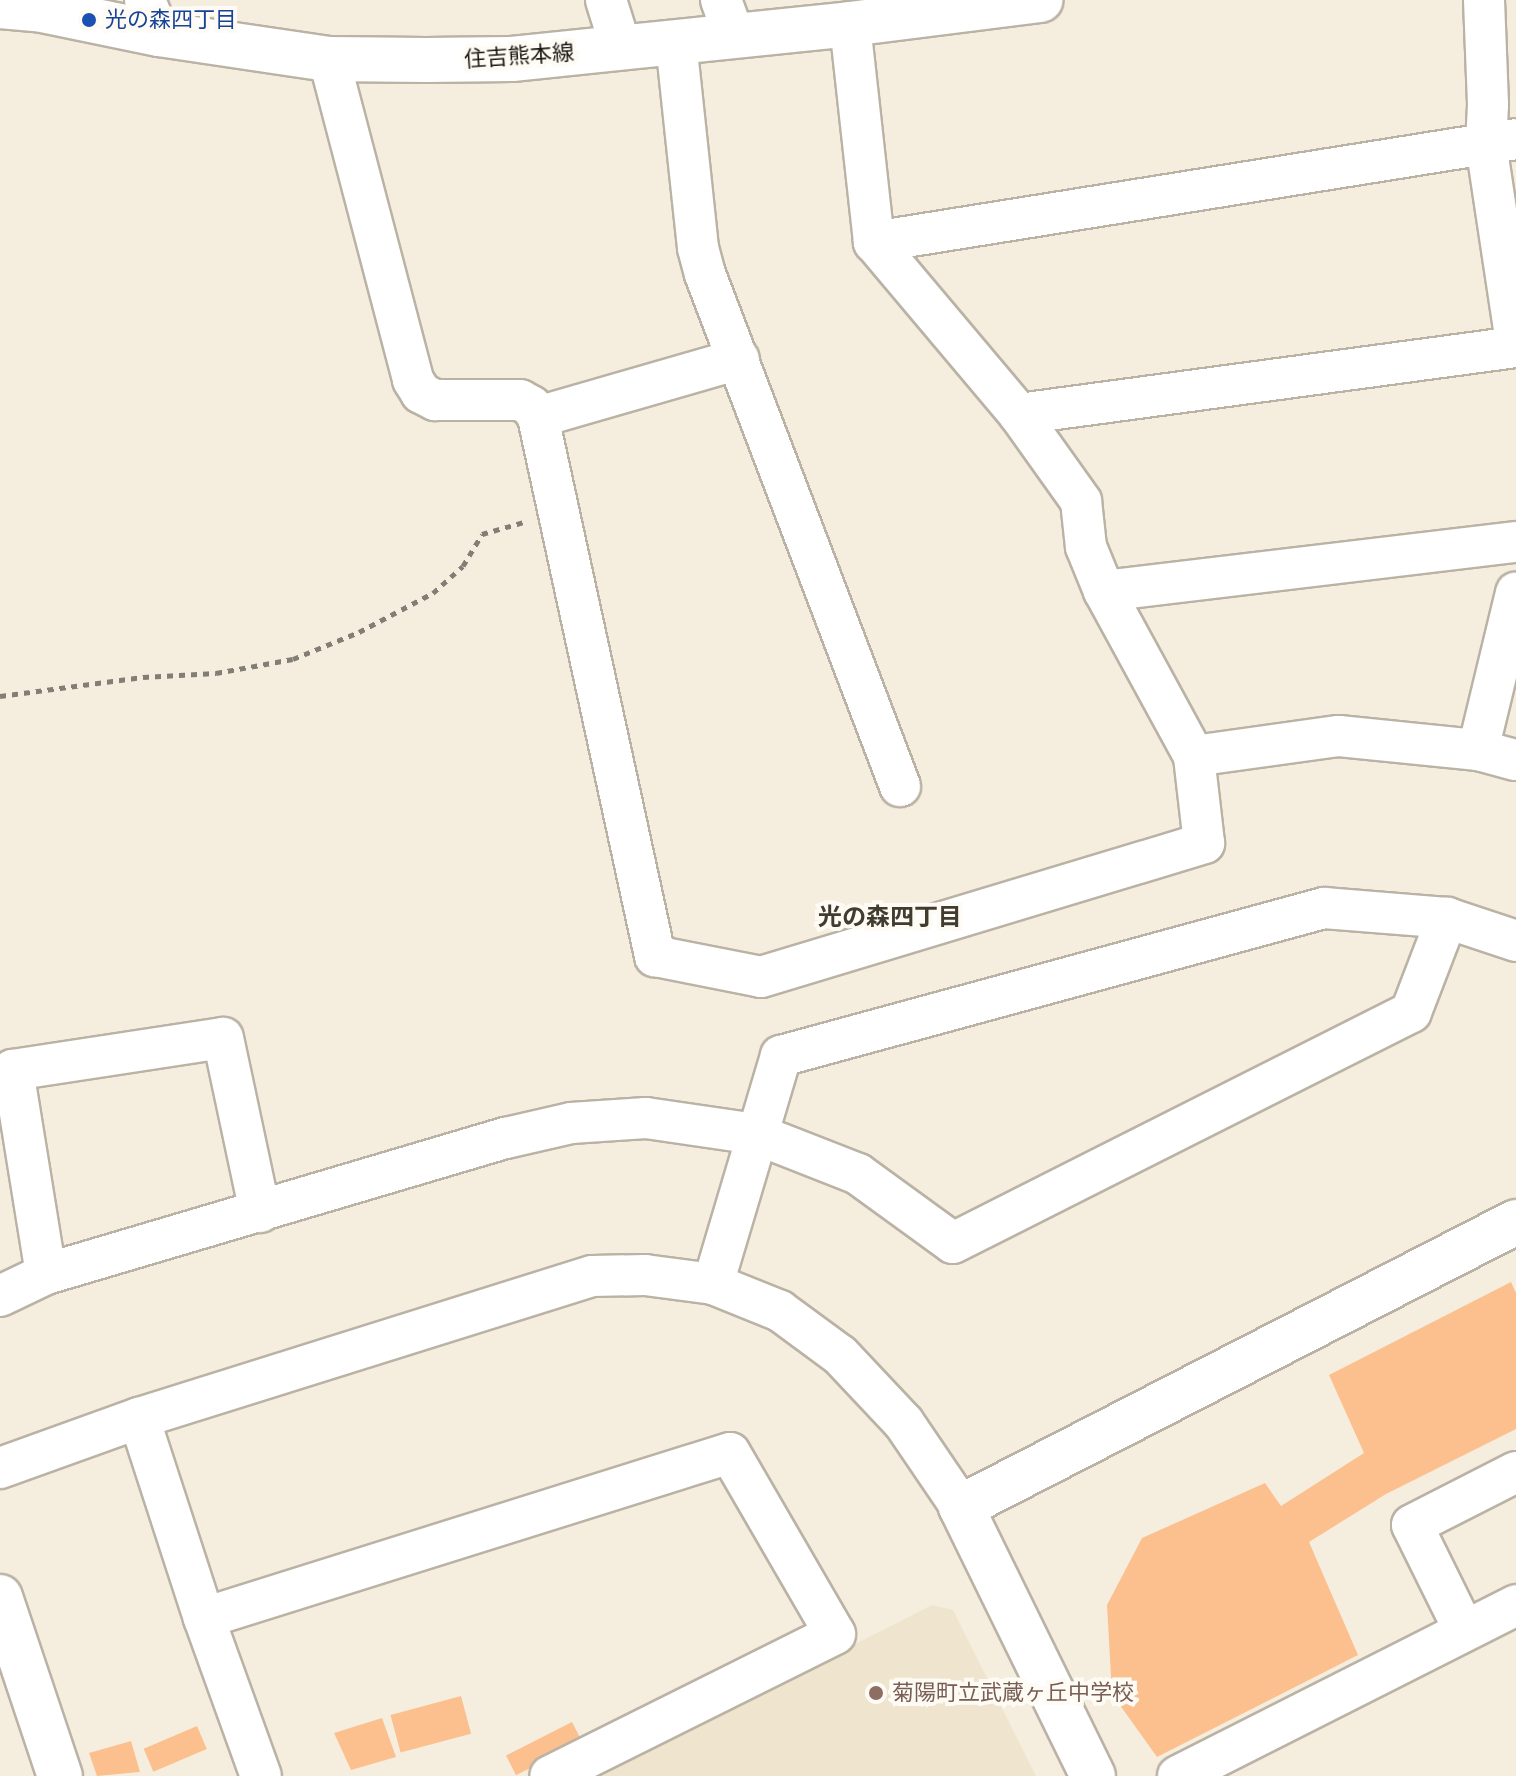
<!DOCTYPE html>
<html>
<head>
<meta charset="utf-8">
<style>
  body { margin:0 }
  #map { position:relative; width:1516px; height:1776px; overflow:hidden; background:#f5eedf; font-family:"Libre Baskerville","Noto Sans JP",serif }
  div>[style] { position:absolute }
  .built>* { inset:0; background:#efe4ce }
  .building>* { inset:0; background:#fcc08f; transform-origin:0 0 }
  .path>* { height:5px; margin-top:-2.5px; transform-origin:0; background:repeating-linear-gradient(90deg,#837e75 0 6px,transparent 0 12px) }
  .roads { filter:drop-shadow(2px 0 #bab3a5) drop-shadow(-2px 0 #bab3a5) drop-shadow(0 2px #bab3a5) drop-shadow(0 -2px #bab3a5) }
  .minor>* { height:40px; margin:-20px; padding:0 20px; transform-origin:20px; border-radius:20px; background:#fff }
  .tertiary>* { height:44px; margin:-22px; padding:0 22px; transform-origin:22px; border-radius:22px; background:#fff }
  .secondary>* { height:44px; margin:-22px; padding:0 22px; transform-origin:22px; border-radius:22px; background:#fff }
  .dots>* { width:22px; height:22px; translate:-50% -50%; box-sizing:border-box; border:4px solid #fefbf5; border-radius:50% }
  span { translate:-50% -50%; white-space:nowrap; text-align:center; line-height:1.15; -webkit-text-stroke:8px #fefbf5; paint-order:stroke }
  .transit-label { font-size:22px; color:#164399 }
  .left { translate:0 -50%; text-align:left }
  .street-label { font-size:22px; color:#1b1813 }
  .education-label { font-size:22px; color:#785e54 }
  .neighbourhood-label { font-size:24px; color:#423b2f; font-weight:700 }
</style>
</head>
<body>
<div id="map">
  <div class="built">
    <div style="clip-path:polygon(932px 1605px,953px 1610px,1036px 1776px,595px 1776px)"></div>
  </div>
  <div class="building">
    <div style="clip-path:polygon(1511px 1282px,1516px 1293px,1516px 1429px,1386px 1494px,1309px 1542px,1358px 1655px,1157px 1757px,1112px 1694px,1107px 1605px,1142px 1538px,1265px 1483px,1281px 1506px,1364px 1453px,1329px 1375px)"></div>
    <div style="left:461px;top:1696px;width:39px;height:73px;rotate:75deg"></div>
    <div style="clip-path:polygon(382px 1718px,396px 1757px,351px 1770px,334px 1733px)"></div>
    <div style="left:572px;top:1722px;width:22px;height:74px;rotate:63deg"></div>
    <div style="left:197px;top:1726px;width:25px;height:58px;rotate:67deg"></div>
    <div style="clip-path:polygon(131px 1741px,140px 1772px,97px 1776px,89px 1753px)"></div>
  </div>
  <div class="path">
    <div style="left:0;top:696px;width:144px;rotate:-7.6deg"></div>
    <div style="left:143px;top:677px;width:73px;rotate:-3.1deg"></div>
    <div style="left:216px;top:673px;width:78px;rotate:-10.3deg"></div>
    <div style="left:293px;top:659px;width:71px;rotate:-22.2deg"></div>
    <div style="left:359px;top:632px;width:84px;rotate:-27.8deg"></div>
    <div style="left:433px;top:593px;width:40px;rotate:-42deg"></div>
    <div style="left:463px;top:566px;width:37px;rotate:-59deg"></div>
    <div style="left:482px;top:534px;width:44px;rotate:-15.9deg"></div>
  </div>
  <div class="roads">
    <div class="minor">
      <div style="left:145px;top:0;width:37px;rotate:68deg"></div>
      <div style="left:606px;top:0;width:50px;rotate:72.6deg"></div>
      <div style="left:721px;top:0;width:38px;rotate:70deg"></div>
      <div style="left:1484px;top:0;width:105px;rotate:87.8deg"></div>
      <div style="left:1488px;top:105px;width:39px;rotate:93deg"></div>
      <div style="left:1486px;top:144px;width:200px;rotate:81.4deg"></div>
      <div style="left:676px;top:42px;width:207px;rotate:83.9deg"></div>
      <div style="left:698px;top:248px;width:27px;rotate:75deg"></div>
      <div style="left:705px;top:274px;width:548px;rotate:69.15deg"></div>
      <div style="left:329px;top:59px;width:332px;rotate:75.3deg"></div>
      <div style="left:413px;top:380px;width:15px;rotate:58deg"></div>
      <div style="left:421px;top:393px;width:16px;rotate:27deg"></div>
      <div style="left:435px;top:400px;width:85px"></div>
      <div style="left:520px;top:400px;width:13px;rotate:29deg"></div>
      <div style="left:531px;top:406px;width:13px;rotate:58deg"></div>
      <div style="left:538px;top:417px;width:552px;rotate:77.75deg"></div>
      <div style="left:655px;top:956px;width:108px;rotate:11.2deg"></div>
      <div style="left:761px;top:977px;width:463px;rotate:-16.8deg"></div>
      <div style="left:1204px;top:843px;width:88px;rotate:-96.6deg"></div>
      <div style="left:1194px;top:756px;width:188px;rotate:-118.6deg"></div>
      <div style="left:1104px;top:591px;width:48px;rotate:-112.2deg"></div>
      <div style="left:1086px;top:547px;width:46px;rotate:-96.2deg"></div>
      <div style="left:1081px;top:501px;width:107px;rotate:-125.5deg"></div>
      <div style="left:1019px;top:414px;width:225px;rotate:-130.1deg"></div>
      <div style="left:874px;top:242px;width:219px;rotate:-96.3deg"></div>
      <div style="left:874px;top:242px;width:650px;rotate:-9.11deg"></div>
      <div style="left:1019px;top:414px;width:501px;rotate:-7.68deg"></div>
      <div style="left:538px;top:417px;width:209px;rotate:-16.1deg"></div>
      <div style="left:1104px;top:591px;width:415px;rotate:-6.8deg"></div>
      <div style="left:1478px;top:750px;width:162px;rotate:-76.4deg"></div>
      <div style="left:1194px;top:756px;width:146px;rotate:-7.9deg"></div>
      <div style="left:1339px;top:736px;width:140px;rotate:5.8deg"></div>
      <div style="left:1478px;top:750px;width:39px;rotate:15deg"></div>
      <div style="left:46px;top:1274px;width:207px;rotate:-99.2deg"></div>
      <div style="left:13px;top:1070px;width:212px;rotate:-8.7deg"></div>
      <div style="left:223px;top:1038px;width:178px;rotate:78deg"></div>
      <div style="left:713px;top:1284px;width:238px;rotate:-73.4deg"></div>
      <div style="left:781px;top:1056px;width:563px;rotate:-15.25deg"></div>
      <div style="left:1324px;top:908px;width:123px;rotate:4.6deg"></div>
      <div style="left:1447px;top:918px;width:73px;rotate:18.4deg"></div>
      <div style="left:0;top:1296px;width:51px;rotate:-25.6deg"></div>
      <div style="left:46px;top:1274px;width:480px;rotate:-16.5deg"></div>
      <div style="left:506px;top:1138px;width:67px;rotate:-13deg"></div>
      <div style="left:571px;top:1123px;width:75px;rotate:-3.8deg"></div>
      <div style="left:646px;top:1118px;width:111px;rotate:8.3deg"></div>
      <div style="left:756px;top:1134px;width:110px;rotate:21.4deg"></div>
      <div style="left:858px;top:1174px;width:117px;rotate:36deg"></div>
      <div style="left:953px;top:1243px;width:513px;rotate:-26.76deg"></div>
      <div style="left:1411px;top:1012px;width:101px;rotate:-69deg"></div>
      <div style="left:139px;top:1418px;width:210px;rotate:72deg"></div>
      <div style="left:204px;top:1618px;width:168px;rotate:70.2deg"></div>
      <div style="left:0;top:1468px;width:148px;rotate:-19.8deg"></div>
      <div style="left:139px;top:1418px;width:475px;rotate:-17.4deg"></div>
      <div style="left:592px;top:1276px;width:53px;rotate:-1.1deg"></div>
      <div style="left:645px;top:1275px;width:69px;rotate:7.5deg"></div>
      <div style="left:713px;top:1284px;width:72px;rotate:21.9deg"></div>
      <div style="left:780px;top:1311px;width:74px;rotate:36.3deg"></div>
      <div style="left:840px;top:1355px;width:93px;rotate:46.7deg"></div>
      <div style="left:904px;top:1423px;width:102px;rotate:55.8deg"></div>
      <div style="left:204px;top:1618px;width:551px;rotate:-17.42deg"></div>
      <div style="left:730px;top:1453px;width:209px;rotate:59.9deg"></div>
      <div style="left:835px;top:1634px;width:318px;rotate:153.5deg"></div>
      <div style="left:1464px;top:1630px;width:117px;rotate:-116.3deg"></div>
      <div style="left:1412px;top:1525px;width:117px;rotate:-27deg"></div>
      <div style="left:1178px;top:1776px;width:379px;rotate:-26.8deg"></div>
    </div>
    <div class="tertiary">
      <div style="left:1093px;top:1776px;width:300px;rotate:-116.1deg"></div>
      <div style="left:961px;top:1507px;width:624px;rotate:-27.18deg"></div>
    </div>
    <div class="secondary">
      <div style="left:0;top:6px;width:37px;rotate:5deg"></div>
      <div style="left:37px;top:9px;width:125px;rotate:11.6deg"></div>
      <div style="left:159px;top:34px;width:172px;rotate:8.4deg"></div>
      <div style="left:329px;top:59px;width:97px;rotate:0.6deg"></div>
      <div style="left:426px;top:60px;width:86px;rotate:-0.7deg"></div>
      <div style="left:512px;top:59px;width:340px;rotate:-5.9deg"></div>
      <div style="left:850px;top:24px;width:192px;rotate:-7.2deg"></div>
      <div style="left:0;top:1597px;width:189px;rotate:71.5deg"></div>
    </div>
  </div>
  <div class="dots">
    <div style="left:89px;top:20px;background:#1a4fb4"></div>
    <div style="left:876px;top:1693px;background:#8d6e63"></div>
  </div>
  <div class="transit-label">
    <span class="left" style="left:105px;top:20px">光の森四丁目</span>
  </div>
  <div class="street-label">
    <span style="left:519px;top:56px;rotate:-4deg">住吉熊本線</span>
  </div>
  <div class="education-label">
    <span class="left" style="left:892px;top:1693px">菊陽町立武蔵ヶ丘中学校</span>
  </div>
  <div class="neighbourhood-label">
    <span style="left:890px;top:917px">光の森四丁目</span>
  </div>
</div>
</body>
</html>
